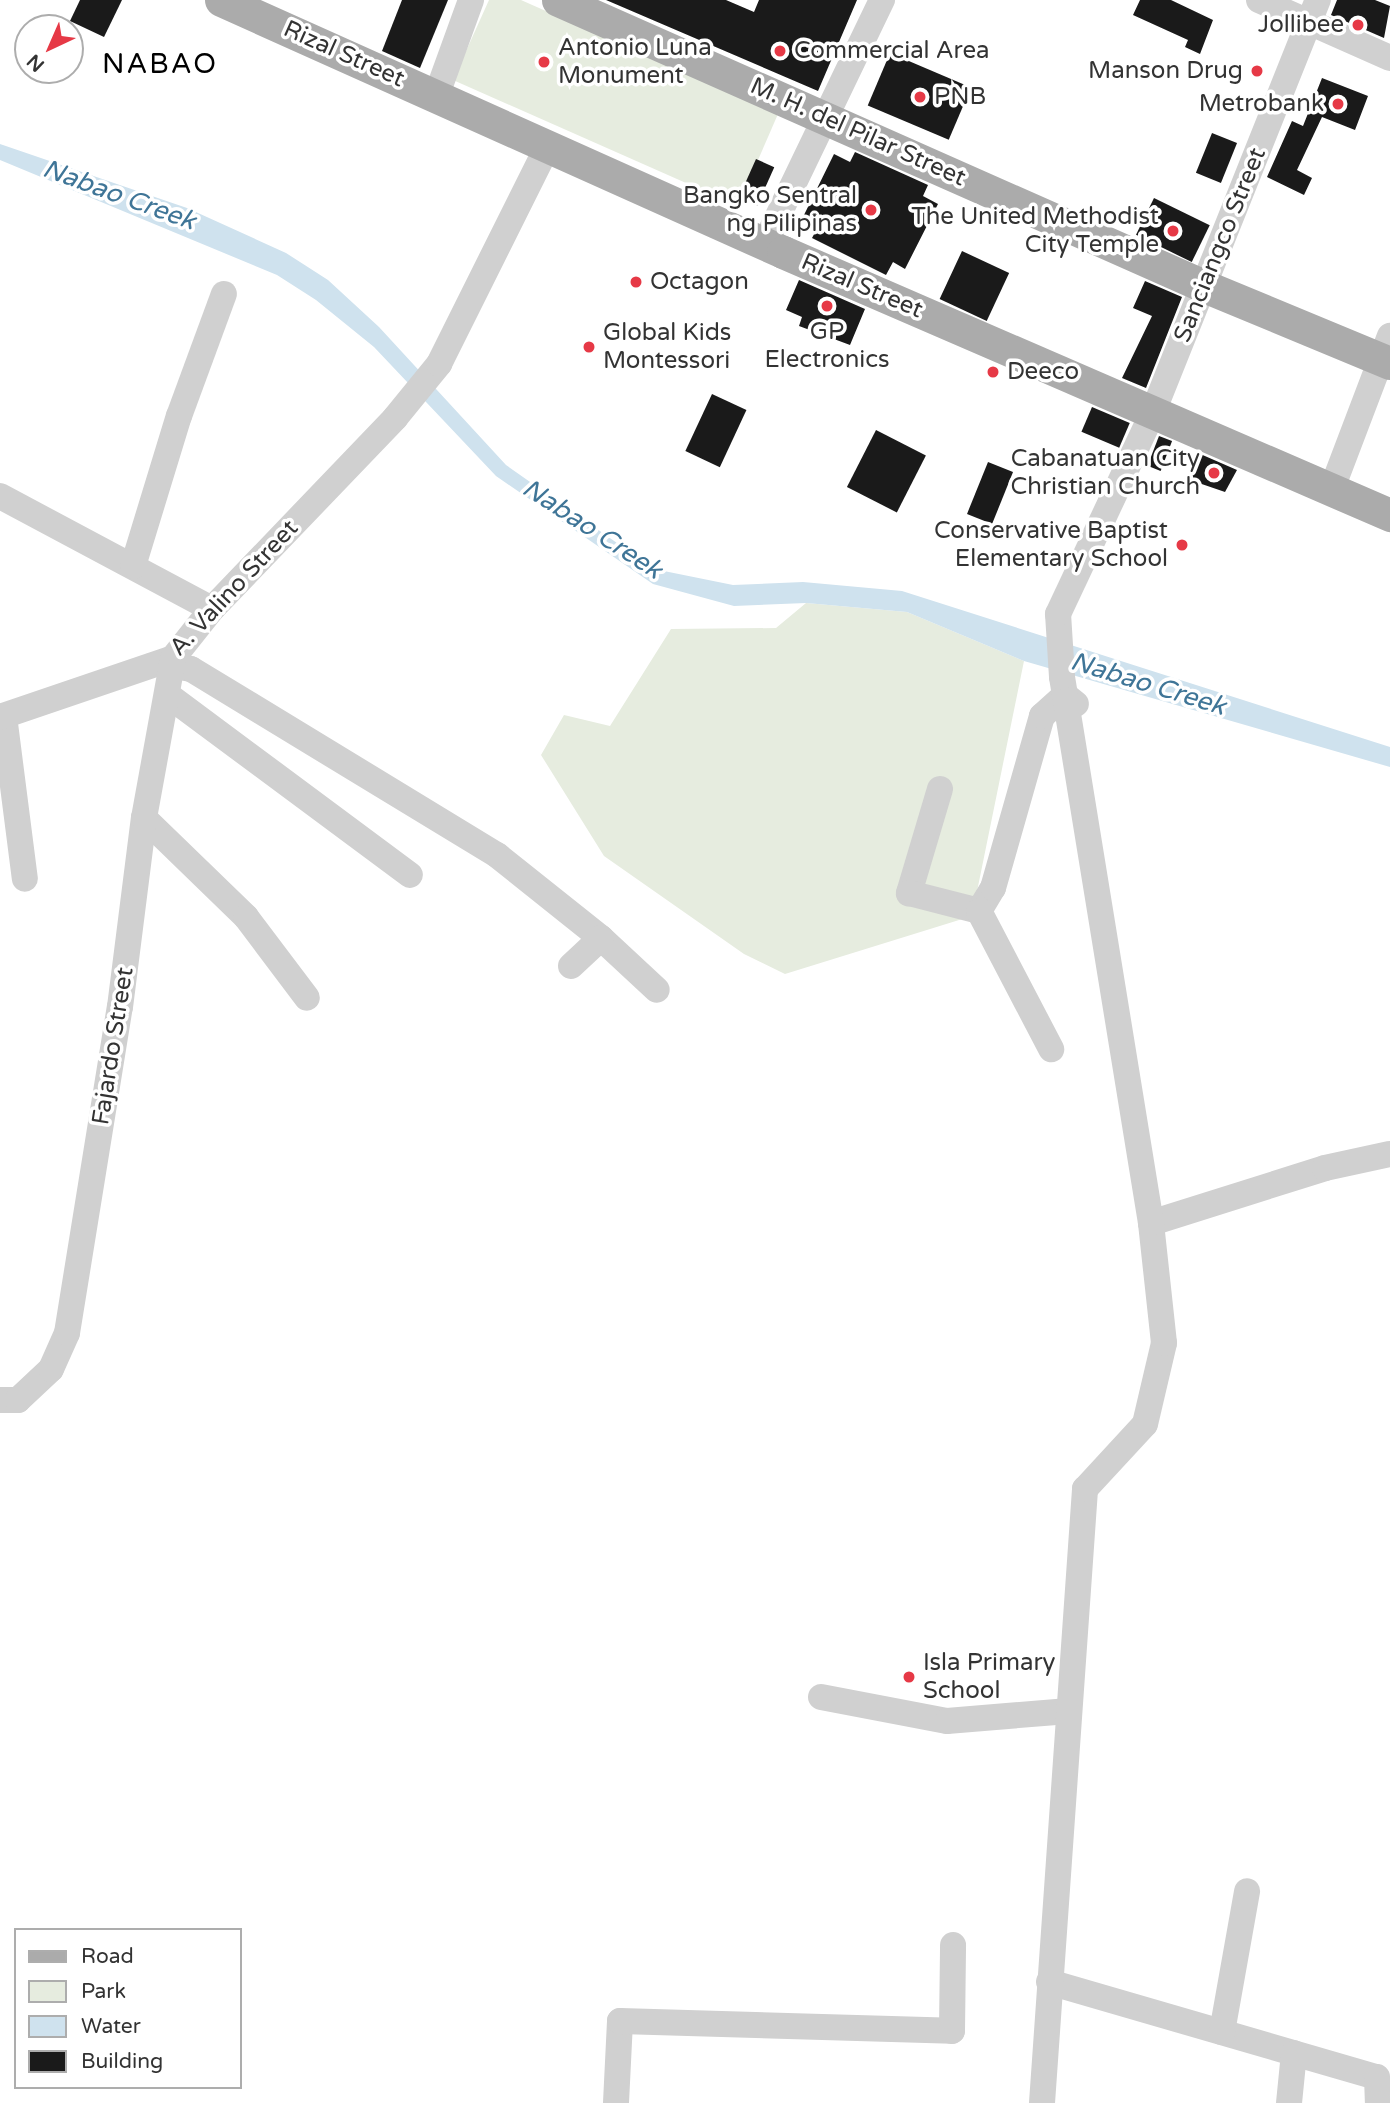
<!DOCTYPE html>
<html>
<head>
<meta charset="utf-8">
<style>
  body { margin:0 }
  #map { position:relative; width:1390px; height:2103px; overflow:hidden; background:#fff; font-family:"Varela Round",sans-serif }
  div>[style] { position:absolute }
  .green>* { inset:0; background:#e6ecdf }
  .water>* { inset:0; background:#cfe2ee }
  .building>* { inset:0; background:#1a1a1a; transform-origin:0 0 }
  .minor>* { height:26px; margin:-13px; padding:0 13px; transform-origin:13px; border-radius:13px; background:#d0d0d0 }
  .major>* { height:33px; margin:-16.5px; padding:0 16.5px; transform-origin:16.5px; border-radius:16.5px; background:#ababab }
  .dots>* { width:19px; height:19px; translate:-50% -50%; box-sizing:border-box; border:4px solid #fff; border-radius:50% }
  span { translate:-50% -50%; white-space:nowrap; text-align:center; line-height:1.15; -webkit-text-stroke:7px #fff; paint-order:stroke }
  .poi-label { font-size:24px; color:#333 }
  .right { translate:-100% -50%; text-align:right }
  .left { translate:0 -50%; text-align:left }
  .street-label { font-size:24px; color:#333 }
  .water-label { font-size:26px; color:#3f7597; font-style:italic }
  .quarter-label { font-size:28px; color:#000; letter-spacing:2px }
  .legend { position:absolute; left:14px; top:1928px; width:228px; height:161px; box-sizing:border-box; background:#fff; border:2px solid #adadad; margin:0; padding:9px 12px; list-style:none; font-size:21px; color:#333 }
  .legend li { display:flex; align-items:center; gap:14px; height:35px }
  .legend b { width:35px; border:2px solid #adadad }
  .north { position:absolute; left:14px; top:14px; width:70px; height:70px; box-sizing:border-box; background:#fff; border:2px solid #adadad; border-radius:50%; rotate:224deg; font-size:19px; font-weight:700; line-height:28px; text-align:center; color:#333 }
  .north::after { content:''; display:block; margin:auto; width:24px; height:32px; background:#e63946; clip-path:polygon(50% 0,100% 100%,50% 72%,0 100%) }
</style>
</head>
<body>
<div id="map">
  <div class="green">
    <div style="clip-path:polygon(489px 0,521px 0,778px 114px,738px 206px,453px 80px)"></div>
    <div style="clip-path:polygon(806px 603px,907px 612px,1024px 661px,972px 916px,785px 974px,744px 954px,604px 856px,541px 755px,564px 715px,610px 726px,671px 629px,776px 628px)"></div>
  </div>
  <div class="water">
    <div style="clip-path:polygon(0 144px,187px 208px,286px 253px,328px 280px,379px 327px,506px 465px,654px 569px,733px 585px,803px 582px,902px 591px,1390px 747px,1390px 767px,1024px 661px,907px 612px,806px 603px,734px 606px,653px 584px,496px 476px,374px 347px,316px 300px,277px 275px,0 160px)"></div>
  </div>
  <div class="building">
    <div style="clip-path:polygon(80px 0,122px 0,104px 37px,70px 21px)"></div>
    <div style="clip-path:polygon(402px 0,448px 0,420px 68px,382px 51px)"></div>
    <div style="clip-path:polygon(606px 0,726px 0,754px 12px,759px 0,857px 0,818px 91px)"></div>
    <div style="clip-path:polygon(1140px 0,1171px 0,1213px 20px,1200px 54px,1185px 47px,1188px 40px,1133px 15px)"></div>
    <div style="clip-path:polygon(1337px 0,1375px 0,1390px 6px,1384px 38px,1331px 15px)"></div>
    <div style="left:890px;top:53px;width:88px;height:57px;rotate:23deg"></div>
    <div style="clip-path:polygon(1322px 78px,1368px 96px,1355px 130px,1322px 117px,1297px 170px,1312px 178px,1304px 195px,1267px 177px,1292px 121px,1303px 126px)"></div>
    <div style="left:1212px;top:133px;width:27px;height:43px;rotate:22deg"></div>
    <div style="clip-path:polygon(855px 152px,928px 185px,923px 196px,938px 204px,905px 269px,893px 262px,886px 275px,812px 238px,819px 225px,803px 217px,834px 154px,850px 162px)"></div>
    <div style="left:756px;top:159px;width:20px;height:42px;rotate:24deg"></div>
    <div style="left:1154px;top:198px;width:62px;height:41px;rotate:26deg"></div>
    <div style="left:962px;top:251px;width:52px;height:53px;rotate:25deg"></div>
    <div style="clip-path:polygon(799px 280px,865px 309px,850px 345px,799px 326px,802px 317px,786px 310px)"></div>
    <div style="clip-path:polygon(1145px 281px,1182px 297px,1146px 388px,1122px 378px,1152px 316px,1133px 308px)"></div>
    <div style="left:712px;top:394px;width:38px;height:63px;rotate:25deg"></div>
    <div style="left:1092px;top:407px;width:41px;height:27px;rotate:23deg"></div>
    <div style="left:876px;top:430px;width:56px;height:64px;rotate:27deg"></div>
    <div style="left:1159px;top:436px;width:14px;height:32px;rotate:21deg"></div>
    <div style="clip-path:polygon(1198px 453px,1237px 470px,1225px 492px,1190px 480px)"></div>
    <div style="left:988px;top:462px;width:27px;height:56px;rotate:22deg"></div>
  </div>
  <div class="minor">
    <div style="left:1259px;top:0;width:143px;rotate:23.9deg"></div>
    <div style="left:437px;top:94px;width:100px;rotate:-70.1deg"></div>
    <div style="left:765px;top:243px;width:270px;rotate:-64.3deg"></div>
    <div style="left:1331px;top:491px;width:166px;rotate:-69.2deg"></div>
    <div style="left:0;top:496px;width:240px;rotate:28.1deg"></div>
    <div style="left:133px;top:566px;width:157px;rotate:-73deg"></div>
    <div style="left:179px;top:416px;width:130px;rotate:-69.8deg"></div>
    <div style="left:174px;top:666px;width:17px;rotate:10deg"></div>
    <div style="left:191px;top:669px;width:358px;rotate:31.3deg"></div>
    <div style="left:497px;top:855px;width:133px;rotate:38.6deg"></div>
    <div style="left:601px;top:938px;width:76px;rotate:42.9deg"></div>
    <div style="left:169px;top:696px;width:300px;rotate:36.6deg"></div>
    <div style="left:4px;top:716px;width:164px;rotate:82.7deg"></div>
    <div style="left:0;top:717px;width:183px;rotate:-18.8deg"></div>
    <div style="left:173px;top:658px;width:63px;rotate:-51.5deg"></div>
    <div style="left:212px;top:609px;width:265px;rotate:-46.2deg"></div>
    <div style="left:395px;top:418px;width:70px;rotate:-50.8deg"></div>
    <div style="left:439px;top:364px;width:245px;rotate:-63.5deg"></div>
    <div style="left:940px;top:789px;width:109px;rotate:106.6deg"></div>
    <div style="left:909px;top:893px;width:72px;rotate:14.4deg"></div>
    <div style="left:979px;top:911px;width:27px;rotate:-59deg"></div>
    <div style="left:993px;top:888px;width:179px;rotate:-74.1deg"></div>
    <div style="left:1042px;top:716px;width:31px;rotate:-42deg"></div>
    <div style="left:1065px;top:695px;width:14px;rotate:39deg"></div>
    <div style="left:144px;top:818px;width:142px;rotate:44.1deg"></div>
    <div style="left:246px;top:917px;width:101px;rotate:53deg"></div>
    <div style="left:979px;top:911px;width:156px;rotate:62.4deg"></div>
    <div style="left:571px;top:966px;width:41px;rotate:-43deg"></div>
    <div style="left:1151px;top:1223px;width:182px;rotate:-17.5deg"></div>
    <div style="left:1325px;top:1168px;width:66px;rotate:-12.2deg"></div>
    <div style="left:0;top:1400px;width:18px"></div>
    <div style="left:18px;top:1400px;width:45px;rotate:-43.2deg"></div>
    <div style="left:51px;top:1369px;width:39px;rotate:-66deg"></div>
    <div style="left:67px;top:1333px;width:330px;rotate:-80.8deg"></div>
    <div style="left:120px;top:1007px;width:191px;rotate:-82.8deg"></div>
    <div style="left:144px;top:818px;width:163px;rotate:-79.7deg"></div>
    <div style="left:821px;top:1697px;width:128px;rotate:10.8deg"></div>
    <div style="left:947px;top:1721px;width:122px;rotate:-4.7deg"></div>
    <div style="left:1049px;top:1982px;width:341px;rotate:16.2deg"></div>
    <div style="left:1377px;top:2077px;width:26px;rotate:88deg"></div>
    <div style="left:1222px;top:2032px;width:143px;rotate:-79.9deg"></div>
    <div style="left:616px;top:2103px;width:82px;rotate:-87.2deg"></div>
    <div style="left:620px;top:2021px;width:332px;rotate:1.7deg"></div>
    <div style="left:952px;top:2031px;width:86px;rotate:-89.3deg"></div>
    <div style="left:1042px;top:2103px;width:616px;rotate:-85.99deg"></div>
    <div style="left:1085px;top:1489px;width:88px;rotate:-47.3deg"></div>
    <div style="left:1145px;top:1424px;width:83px;rotate:-76.8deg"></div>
    <div style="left:1164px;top:1343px;width:121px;rotate:-96.2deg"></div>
    <div style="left:1151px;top:1223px;width:553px;rotate:-99.26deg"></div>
    <div style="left:1062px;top:677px;width:63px;rotate:-93.6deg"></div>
    <div style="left:1058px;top:614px;width:223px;rotate:-64.8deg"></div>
    <div style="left:1153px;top:412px;width:444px;rotate:-68.2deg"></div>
    <div style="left:1289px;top:2103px;width:50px;rotate:-84.3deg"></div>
  </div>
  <div class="major">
    <div style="left:221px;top:0;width:616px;rotate:24.15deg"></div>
    <div style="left:783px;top:252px;width:662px;rotate:23.43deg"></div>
    <div style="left:558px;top:0;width:706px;rotate:23.88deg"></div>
    <div style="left:1204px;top:286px;width:201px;rotate:22.5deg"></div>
  </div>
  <div class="dots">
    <div style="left:1358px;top:25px;background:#e63946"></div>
    <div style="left:780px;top:51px;background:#e63946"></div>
    <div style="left:544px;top:62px;background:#e63946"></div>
    <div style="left:1257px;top:71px;background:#e63946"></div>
    <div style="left:920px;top:97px;background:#e63946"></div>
    <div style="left:1338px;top:104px;background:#e63946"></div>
    <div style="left:871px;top:210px;background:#e63946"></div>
    <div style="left:1173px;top:231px;background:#e63946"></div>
    <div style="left:636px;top:282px;background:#e63946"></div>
    <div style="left:827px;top:306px;background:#e63946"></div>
    <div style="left:589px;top:347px;background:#e63946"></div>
    <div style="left:993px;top:372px;background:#e63946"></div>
    <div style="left:1214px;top:473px;background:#e63946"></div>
    <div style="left:1182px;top:545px;background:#e63946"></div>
    <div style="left:909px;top:1677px;background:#e63946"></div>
  </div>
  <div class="poi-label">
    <span class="right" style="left:1344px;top:25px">Jollibee</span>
    <span class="left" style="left:558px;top:62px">Antonio Luna<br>Monument</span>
    <span class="left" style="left:794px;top:51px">Commercial Area</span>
    <span class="right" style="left:1243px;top:71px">Manson Drug</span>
    <span class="left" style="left:934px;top:97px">PNB</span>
    <span class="right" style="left:1324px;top:104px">Metrobank</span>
    <span class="right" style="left:857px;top:210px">Bangko Sentral<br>ng Pilipinas</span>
    <span class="right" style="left:1159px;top:231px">The United Methodist<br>City Temple</span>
    <span class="left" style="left:650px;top:282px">Octagon</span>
    <span style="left:827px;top:346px">GP<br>Electronics</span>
    <span class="left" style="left:603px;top:347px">Global Kids<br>Montessori</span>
    <span class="left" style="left:1007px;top:372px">Deeco</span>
    <span class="right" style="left:1200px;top:473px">Cabanatuan City<br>Christian Church</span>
    <span class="right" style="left:1168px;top:545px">Conservative Baptist<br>Elementary School</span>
    <span class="left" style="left:923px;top:1677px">Isla Primary<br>School</span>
  </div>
  <div class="street-label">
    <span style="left:344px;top:54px;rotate:24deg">Rizal Street</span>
    <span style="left:858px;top:132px;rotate:24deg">M. H. del Pilar Street</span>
    <span style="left:1220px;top:245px;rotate:-68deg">Sanciangco Street</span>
    <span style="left:862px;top:286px;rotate:23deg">Rizal Street</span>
    <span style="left:234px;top:588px;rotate:-47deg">A. Valino Street</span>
    <span style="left:113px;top:1046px;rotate:-81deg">Fajardo Street</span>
  </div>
  <div class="water-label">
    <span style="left:119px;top:195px;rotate:20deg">Nabao Creek</span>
    <span style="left:592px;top:529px;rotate:33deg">Nabao Creek</span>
    <span style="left:1148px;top:684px;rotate:17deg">Nabao Creek</span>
  </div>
  <div class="quarter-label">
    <span style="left:160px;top:64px">NABAO</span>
  </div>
  <ul class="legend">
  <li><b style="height:9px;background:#ababab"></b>Road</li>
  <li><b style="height:19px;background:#e6ecdf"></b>Park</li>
  <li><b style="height:19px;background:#cfe2ee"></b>Water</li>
  <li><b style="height:19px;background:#1a1a1a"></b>Building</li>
  </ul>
  <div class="north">N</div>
</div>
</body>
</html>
